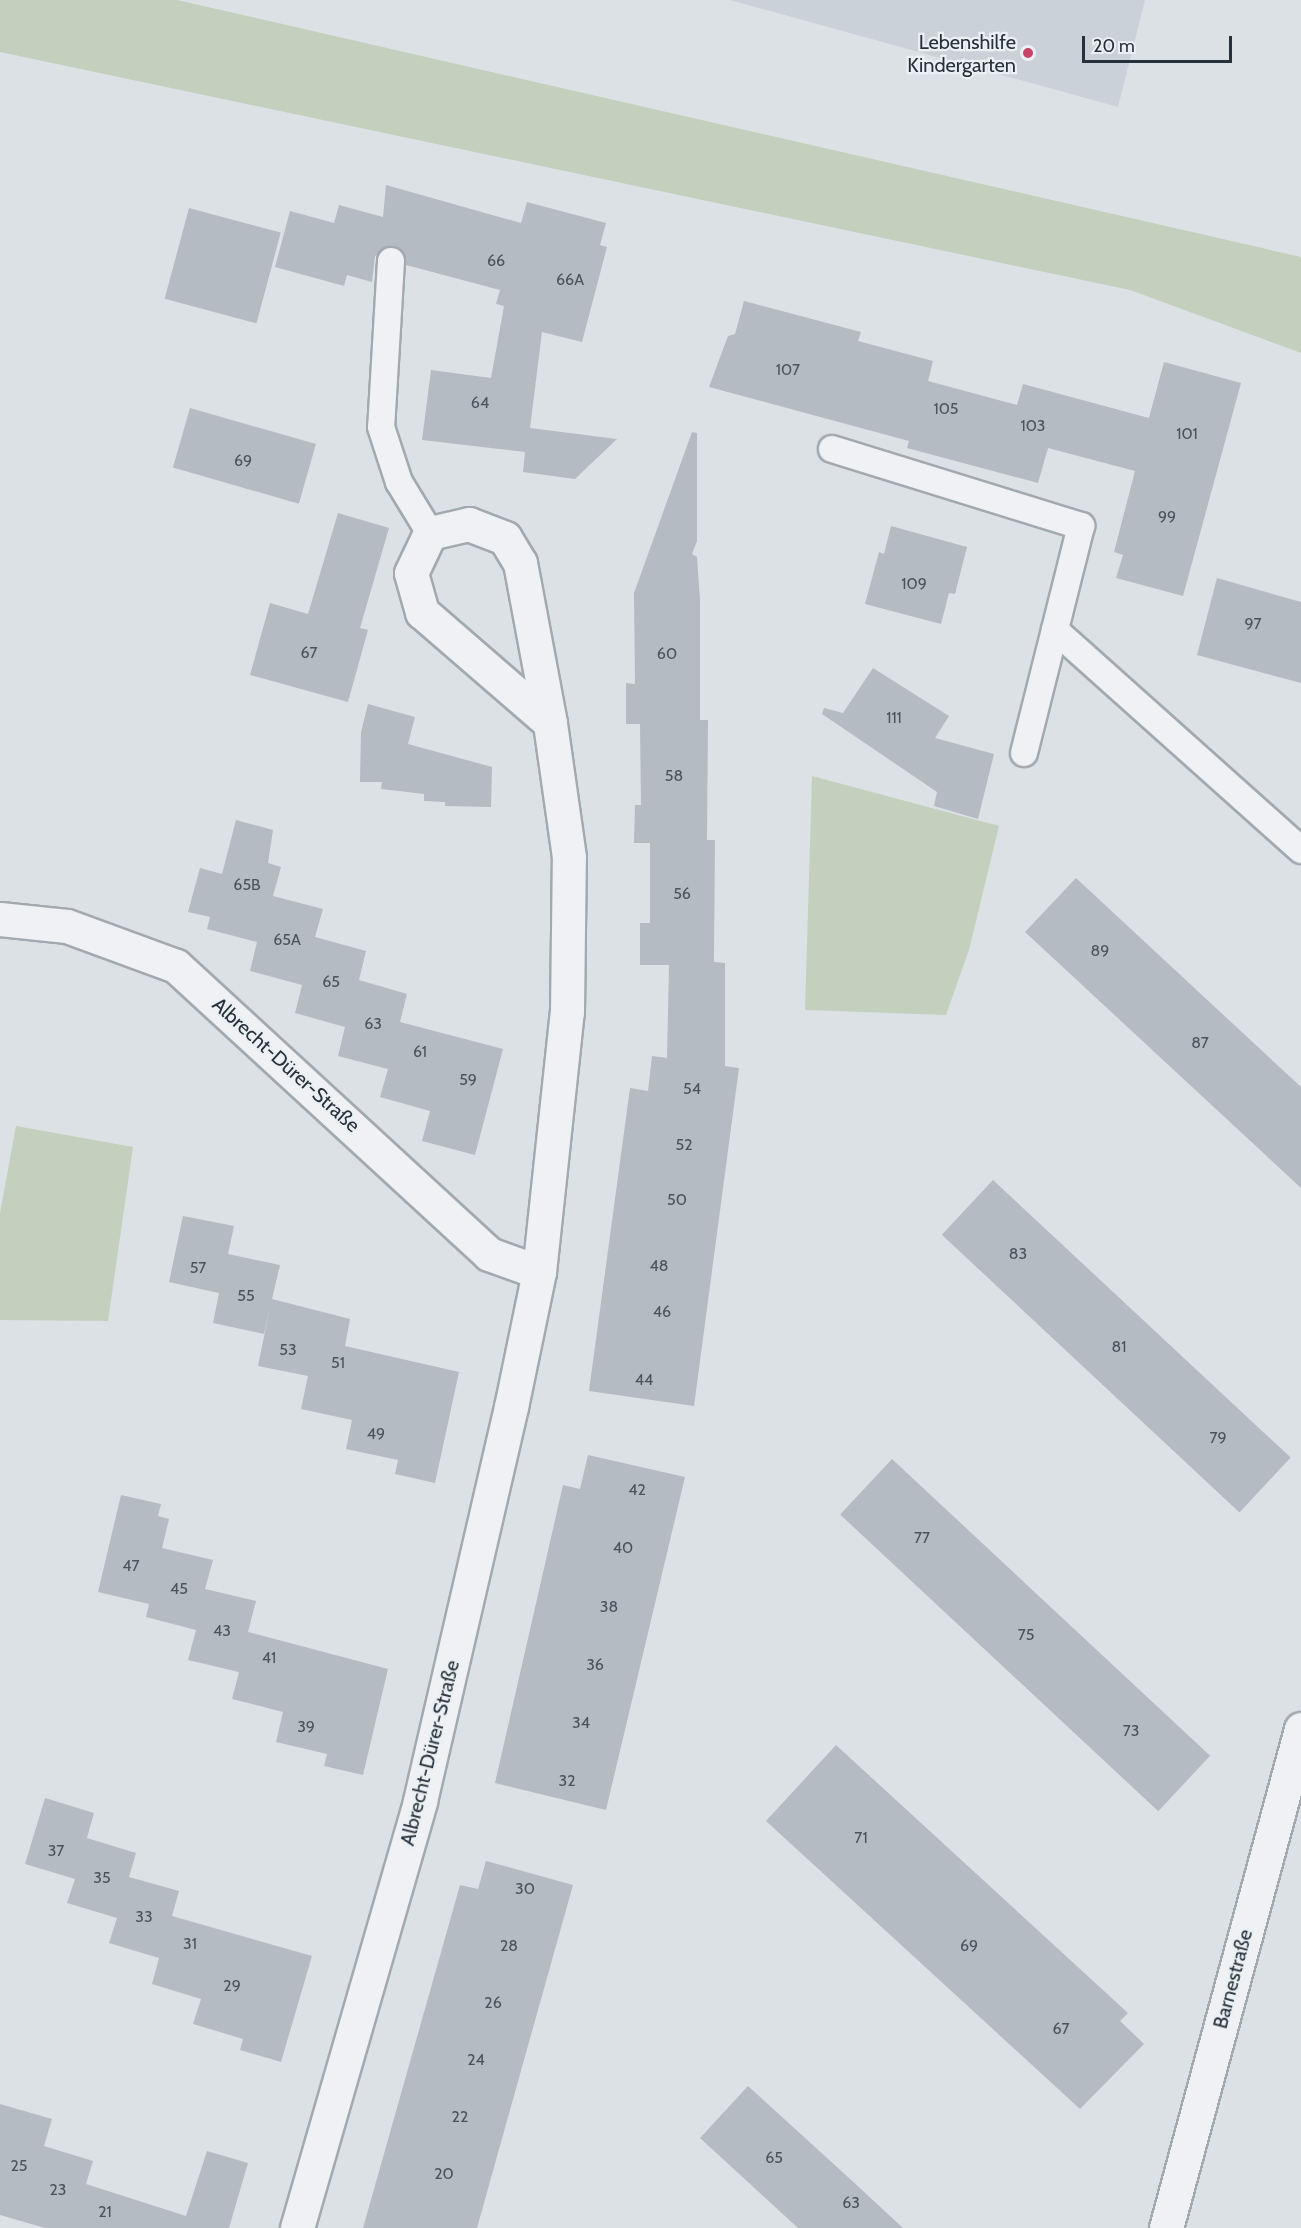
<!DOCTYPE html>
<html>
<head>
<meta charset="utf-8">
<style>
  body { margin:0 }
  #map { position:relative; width:1301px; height:2228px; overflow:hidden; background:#dce1e6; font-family:Cabin,sans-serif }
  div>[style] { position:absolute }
  .built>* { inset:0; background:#cad1d8 }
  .green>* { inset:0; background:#c4d0be }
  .building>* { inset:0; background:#b4bbc2; transform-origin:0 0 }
  .roads { filter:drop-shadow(2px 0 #a2a9b0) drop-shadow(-2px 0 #a2a9b0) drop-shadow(0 2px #a2a9b0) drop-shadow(0 -2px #a2a9b0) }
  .lane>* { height:26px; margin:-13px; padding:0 13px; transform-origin:13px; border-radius:13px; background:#eff1f4 }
  .street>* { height:33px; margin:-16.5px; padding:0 16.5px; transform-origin:16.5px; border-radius:16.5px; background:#eff1f4 }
  .dots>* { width:16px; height:16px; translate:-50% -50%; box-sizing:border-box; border:3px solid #ebf0f4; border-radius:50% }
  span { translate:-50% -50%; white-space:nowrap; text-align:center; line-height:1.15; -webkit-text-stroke:4.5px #ebf0f4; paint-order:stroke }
  .number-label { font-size:16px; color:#4a545e }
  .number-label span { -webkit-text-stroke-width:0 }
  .poi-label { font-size:20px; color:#27313c }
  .right { translate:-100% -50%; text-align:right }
  .street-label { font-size:20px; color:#27313c }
  .scale { position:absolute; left:1082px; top:36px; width:150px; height:27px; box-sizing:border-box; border:3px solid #27313c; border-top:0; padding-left:8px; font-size:18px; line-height:21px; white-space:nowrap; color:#27313c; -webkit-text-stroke:4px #ebf0f4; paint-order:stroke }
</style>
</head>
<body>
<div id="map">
  <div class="built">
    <div style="clip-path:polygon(730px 0,1145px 0,1118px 107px)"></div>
  </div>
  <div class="green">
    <div style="clip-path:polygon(0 0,177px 0,1301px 257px,1301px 353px,1130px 290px,0 52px)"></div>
    <div style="clip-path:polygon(812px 776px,999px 826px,969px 950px,946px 1015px,805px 1010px)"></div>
    <div style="clip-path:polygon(16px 1126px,133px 1147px,108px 1321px,0 1320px,0 1213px)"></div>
  </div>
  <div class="building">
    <div style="clip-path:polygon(386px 185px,521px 223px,527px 202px,606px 223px,600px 245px,607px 247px,582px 342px,542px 332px,530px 428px,617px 439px,575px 479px,523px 472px,525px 452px,422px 440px,431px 370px,491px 378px,504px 306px,496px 304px,500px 290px,406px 265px,404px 254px,392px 246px,375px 256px,372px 282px,347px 275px,344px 286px,275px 267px,290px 211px,334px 223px,339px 205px,383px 217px)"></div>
    <div style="left:189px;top:208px;width:95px;height:94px;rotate:15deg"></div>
    <div style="clip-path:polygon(744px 301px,861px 332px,858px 341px,933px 361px,928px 381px,1017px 405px,1023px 384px,1149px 418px,1164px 362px,1241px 383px,1183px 596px,1116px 578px,1123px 555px,1114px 552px,1135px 471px,1048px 448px,1038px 483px,907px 448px,909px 441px,709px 387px,728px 336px,735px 334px)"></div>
    <div style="left:190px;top:408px;width:131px;height:62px;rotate:16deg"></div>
    <div style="clip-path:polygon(692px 432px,697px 433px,697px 541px,692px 554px,697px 557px,700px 600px,700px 720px,708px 720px,707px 840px,715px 840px,714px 962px,725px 963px,725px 1066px,739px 1068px,694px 1406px,589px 1391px,630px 1088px,648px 1091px,652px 1056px,667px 1058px,669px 965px,640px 965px,640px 923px,650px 923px,650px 843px,634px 843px,635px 805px,641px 805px,640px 724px,626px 724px,626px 683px,635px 684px,634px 593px)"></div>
    <div style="clip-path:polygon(338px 513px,389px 528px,360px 628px,368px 630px,348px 702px,250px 675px,270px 603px,308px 614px)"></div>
    <div style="clip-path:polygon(891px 526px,967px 547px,955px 594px,949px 593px,941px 624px,865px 604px,879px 552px,884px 554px)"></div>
    <div style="clip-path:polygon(1217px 578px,1301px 602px,1301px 683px,1197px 655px)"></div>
    <div style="clip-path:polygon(873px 668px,949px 716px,935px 738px,994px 754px,978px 819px,934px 806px,937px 792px,822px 714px,824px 708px,843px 713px)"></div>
    <div style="clip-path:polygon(368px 704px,415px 717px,408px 744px,492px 767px,491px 807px,445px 806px,445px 802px,424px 801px,424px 794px,381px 789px,382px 782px,360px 782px,361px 732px)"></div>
    <div style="clip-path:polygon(236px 820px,273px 830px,268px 863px,281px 867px,273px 896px,323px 909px,315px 937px,366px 951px,359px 980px,407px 994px,400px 1022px,503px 1049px,475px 1155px,422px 1141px,430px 1111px,380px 1097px,388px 1069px,338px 1056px,345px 1027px,295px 1013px,302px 985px,250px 971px,257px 942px,207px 929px,210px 917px,188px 912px,200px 868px,222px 874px)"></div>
    <div style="clip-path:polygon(1076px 878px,1301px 1087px,1301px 1188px,1025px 932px)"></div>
    <div style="left:993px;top:1180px;width:407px;height:75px;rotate:43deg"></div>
    <div style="clip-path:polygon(183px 1216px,234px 1226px,228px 1254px,280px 1265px,272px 1299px,350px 1319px,345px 1346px,459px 1372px,435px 1483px,395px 1474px,398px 1460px,346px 1449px,352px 1420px,301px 1409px,308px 1376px,258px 1366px,270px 1307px,264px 1334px,213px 1323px,219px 1293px,169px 1282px)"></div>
    <div style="clip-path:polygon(588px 1455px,685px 1477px,606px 1810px,495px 1783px,563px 1485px,580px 1489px)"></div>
    <div style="left:892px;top:1459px;width:435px;height:76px;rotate:43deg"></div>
    <div style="clip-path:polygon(121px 1495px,161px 1504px,158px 1516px,169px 1519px,162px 1548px,213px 1560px,205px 1589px,256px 1601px,248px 1632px,388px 1669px,363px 1775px,324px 1766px,327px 1754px,276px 1742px,283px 1712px,232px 1699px,239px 1672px,188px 1660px,196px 1630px,146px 1617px,149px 1604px,98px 1592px)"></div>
    <div style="clip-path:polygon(836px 1745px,1128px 2013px,1120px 2021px,1144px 2044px,1080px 2109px,766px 1821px)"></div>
    <div style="clip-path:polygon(45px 1798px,94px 1813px,87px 1838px,136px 1853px,129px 1877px,179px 1891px,172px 1916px,312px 1956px,281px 2062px,240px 2050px,243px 2039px,193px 2024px,201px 1999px,152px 1984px,159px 1958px,109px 1943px,117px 1918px,67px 1903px,75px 1879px,25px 1864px)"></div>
    <div style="clip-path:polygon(486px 1861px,573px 1885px,477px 2228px,363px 2228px,460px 1885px,478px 1889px)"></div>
    <div style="clip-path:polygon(748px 2086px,849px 2178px,903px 2228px,798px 2228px,700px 2138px)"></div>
    <div style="clip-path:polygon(0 2104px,52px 2119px,44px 2146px,93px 2161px,86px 2184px,186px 2216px,207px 2151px,248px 2163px,229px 2228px,45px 2228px,0 2215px)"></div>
  </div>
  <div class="roads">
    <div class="lane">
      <div style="left:391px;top:261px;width:166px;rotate:93.4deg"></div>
      <div style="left:381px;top:427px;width:58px;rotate:71.9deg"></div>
      <div style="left:399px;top:482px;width:60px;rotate:58.7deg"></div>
      <div style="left:832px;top:449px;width:261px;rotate:17.2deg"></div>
      <div style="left:1081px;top:526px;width:234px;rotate:104.1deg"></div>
      <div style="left:1055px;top:630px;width:330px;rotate:41.8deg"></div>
    </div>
    <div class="street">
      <div style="left:0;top:919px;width:67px;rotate:6deg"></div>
      <div style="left:67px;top:926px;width:116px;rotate:20.2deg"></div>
      <div style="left:176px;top:966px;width:425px;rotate:42.6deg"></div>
      <div style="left:489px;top:1254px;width:53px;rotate:19.8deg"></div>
      <div style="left:297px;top:2228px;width:444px;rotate:-73.9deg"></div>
      <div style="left:420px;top:1801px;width:404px;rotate:-77deg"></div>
      <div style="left:511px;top:1407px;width:138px;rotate:-78.3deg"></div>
      <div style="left:539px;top:1272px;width:262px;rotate:-83.9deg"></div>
      <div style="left:567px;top:1012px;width:155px;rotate:-89.3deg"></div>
      <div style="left:569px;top:857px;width:135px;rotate:-98.1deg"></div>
      <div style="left:550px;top:723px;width:163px;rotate:-100.6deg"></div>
      <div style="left:520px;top:563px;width:29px;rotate:-121deg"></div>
      <div style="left:505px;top:538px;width:39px;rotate:-159deg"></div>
      <div style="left:469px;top:524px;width:40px;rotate:167deg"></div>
      <div style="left:430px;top:533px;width:44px;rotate:115.4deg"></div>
      <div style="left:411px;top:573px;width:41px;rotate:74.2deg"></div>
      <div style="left:422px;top:612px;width:169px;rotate:40.9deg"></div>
      <div style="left:1166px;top:2228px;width:517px;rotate:-74.86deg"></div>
    </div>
  </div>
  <div class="dots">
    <div style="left:1028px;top:53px;background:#c94366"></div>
  </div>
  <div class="number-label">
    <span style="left:496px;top:261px">66</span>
    <span style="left:570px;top:280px">66A</span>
    <span style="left:788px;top:370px">107</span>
    <span style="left:480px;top:403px">64</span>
    <span style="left:946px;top:409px">105</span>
    <span style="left:1033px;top:426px">103</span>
    <span style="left:1187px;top:434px">101</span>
    <span style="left:243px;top:461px">69</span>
    <span style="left:1167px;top:517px">99</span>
    <span style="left:914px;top:584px">109</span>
    <span style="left:1253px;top:624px">97</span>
    <span style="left:309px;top:653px">67</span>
    <span style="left:667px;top:654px">60</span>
    <span style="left:894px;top:718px">111</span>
    <span style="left:674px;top:776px">58</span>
    <span style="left:247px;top:885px">65B</span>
    <span style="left:682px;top:894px">56</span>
    <span style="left:287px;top:940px">65A</span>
    <span style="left:1100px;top:951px">89</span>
    <span style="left:331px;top:982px">65</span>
    <span style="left:373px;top:1024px">63</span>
    <span style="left:1200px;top:1043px">87</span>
    <span style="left:420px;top:1052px">61</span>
    <span style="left:468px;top:1080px">59</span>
    <span style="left:692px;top:1089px">54</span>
    <span style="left:684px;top:1145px">52</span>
    <span style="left:677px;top:1200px">50</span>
    <span style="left:1018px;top:1254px">83</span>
    <span style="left:659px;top:1266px">48</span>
    <span style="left:198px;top:1268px">57</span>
    <span style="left:246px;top:1296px">55</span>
    <span style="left:662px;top:1312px">46</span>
    <span style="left:1119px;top:1347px">81</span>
    <span style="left:288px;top:1350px">53</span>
    <span style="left:338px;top:1363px">51</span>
    <span style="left:644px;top:1380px">44</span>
    <span style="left:376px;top:1434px">49</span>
    <span style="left:1218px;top:1438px">79</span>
    <span style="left:637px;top:1490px">42</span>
    <span style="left:922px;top:1538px">77</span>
    <span style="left:623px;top:1548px">40</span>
    <span style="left:131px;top:1566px">47</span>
    <span style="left:179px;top:1589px">45</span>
    <span style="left:609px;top:1607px">38</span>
    <span style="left:222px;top:1631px">43</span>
    <span style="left:1026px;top:1635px">75</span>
    <span style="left:269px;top:1658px">41</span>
    <span style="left:595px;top:1665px">36</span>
    <span style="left:581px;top:1723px">34</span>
    <span style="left:306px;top:1727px">39</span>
    <span style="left:1131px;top:1731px">73</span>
    <span style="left:567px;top:1781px">32</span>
    <span style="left:861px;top:1838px">71</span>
    <span style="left:56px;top:1851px">37</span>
    <span style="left:102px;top:1878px">35</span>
    <span style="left:525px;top:1889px">30</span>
    <span style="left:144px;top:1917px">33</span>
    <span style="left:190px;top:1944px">31</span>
    <span style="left:509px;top:1946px">28</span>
    <span style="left:969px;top:1946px">69</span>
    <span style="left:232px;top:1986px">29</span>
    <span style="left:493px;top:2003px">26</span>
    <span style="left:1061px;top:2029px">67</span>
    <span style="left:476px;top:2060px">24</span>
    <span style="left:460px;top:2117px">22</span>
    <span style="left:774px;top:2158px">65</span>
    <span style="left:19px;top:2166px">25</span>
    <span style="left:444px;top:2174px">20</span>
    <span style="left:58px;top:2190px">23</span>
    <span style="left:851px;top:2203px">63</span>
    <span style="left:105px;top:2212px">21</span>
  </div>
  <div class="poi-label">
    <span class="right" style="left:1016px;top:54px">Lebenshilfe<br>Kindergarten</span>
  </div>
  <div class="street-label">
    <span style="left:286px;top:1065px;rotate:42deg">Albrecht-Dürer-Straße</span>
    <span style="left:430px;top:1753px;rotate:-76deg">Albrecht-Dürer-Straße</span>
    <span style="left:1233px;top:1979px;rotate:-75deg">Barnestraße</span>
  </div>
  <div class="scale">20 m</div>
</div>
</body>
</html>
